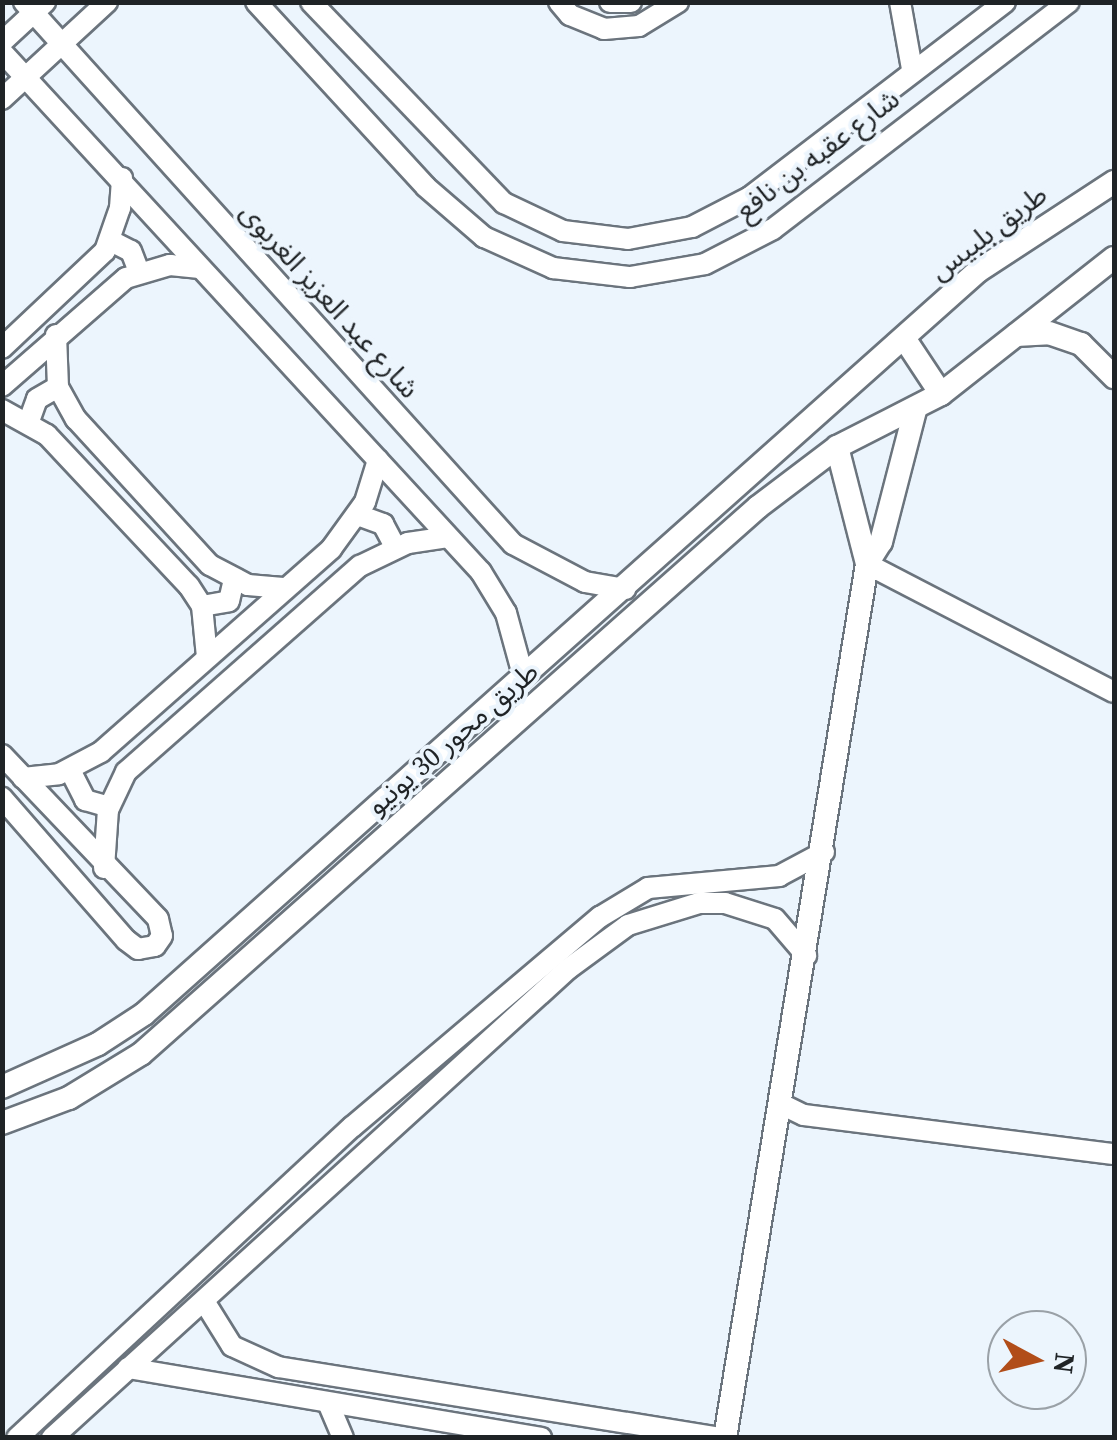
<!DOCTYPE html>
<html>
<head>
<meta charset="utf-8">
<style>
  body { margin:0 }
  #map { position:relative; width:1117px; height:1440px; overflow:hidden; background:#ecf5fd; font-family:"Source Serif 4","Noto Sans Arabic",serif }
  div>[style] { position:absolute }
  .roads { filter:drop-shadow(2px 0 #6b747d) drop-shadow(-2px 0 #6b747d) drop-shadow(0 2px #6b747d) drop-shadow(0 -2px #6b747d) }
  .minor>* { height:20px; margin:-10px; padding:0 10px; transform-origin:10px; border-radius:10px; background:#fff }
  .tertiary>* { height:22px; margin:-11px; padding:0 11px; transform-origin:11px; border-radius:11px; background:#fff }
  span { translate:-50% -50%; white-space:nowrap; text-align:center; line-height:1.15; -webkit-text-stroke:8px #ecf5fd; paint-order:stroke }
  .street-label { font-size:28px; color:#1f2326 }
  .frame { position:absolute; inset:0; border:5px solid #1f2326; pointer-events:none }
  .north { position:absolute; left:987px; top:1310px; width:100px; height:100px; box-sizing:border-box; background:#ecf5fd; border:2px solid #9aa1a7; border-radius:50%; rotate:97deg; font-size:28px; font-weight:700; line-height:40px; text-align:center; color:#1f2326 }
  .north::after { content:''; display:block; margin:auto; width:35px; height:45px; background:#b14d19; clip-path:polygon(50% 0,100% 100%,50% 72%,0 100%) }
</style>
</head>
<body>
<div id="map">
  <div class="roads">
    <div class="minor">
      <div style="left:24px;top:2px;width:730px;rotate:47.94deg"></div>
      <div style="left:513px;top:544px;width:81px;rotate:27.8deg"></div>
      <div style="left:585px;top:582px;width:41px;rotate:9.9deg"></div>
      <div style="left:256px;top:2px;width:251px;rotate:47.4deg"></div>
      <div style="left:426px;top:187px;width:77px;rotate:40.8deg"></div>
      <div style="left:484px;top:237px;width:76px;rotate:24.2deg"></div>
      <div style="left:553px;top:268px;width:78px;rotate:6.7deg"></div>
      <div style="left:630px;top:277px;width:76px;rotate:-9.8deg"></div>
      <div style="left:705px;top:264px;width:76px;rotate:-27.2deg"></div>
      <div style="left:773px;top:229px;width:373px;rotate:-37.5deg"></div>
      <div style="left:311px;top:2px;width:279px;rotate:46.2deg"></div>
      <div style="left:504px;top:203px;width:65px;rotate:25.4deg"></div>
      <div style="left:563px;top:231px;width:65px;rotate:7deg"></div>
      <div style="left:628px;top:239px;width:65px;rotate:-10.6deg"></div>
      <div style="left:692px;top:227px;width:65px;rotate:-27.3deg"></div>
      <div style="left:750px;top:197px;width:321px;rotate:-37.4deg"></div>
      <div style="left:559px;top:2px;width:17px;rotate:50deg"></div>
      <div style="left:570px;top:15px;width:37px;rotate:22deg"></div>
      <div style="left:604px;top:29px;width:35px;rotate:-5deg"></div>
      <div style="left:639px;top:26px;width:46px;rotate:-31.6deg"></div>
      <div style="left:610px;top:2px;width:21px"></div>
      <div style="left:900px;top:2px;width:68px;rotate:79.8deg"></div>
      <div style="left:2px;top:42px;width:59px;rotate:-42.9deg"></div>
      <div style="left:2px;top:52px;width:707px;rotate:47.35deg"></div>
      <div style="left:481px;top:572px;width:48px;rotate:58.6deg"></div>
      <div style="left:506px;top:613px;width:64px;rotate:74.7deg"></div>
      <div style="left:2px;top:99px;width:143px;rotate:-42.7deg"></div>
      <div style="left:111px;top:241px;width:22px;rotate:27deg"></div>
      <div style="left:131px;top:251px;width:22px;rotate:69deg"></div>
      <div style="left:56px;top:335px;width:52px;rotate:87.8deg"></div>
      <div style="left:58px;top:387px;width:37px;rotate:61deg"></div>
      <div style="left:76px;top:419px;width:198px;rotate:47.5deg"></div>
      <div style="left:210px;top:565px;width:43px;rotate:27.8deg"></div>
      <div style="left:248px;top:585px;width:38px;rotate:5deg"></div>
      <div style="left:2px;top:348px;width:141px;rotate:-43.3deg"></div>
      <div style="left:105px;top:251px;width:46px;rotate:-70.8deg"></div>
      <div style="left:120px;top:208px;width:30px;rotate:-86deg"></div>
      <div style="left:2px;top:386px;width:164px;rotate:-41.1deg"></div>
      <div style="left:126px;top:278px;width:46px;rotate:-16.5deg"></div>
      <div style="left:170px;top:265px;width:30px;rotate:6deg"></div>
      <div style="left:2px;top:410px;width:51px;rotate:29.1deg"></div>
      <div style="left:47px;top:435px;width:207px;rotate:46.8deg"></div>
      <div style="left:189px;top:586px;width:24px;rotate:57deg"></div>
      <div style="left:202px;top:606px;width:51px;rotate:84.4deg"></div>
      <div style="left:29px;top:421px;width:23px;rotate:-70deg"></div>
      <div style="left:37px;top:399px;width:24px;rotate:-30deg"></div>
      <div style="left:358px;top:515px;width:27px;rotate:20deg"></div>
      <div style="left:383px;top:524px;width:26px;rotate:62deg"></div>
      <div style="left:867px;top:564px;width:278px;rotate:27.4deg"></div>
      <div style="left:202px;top:606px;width:27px;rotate:-10deg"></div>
      <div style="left:229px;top:601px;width:22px;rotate:-77deg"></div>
      <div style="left:2px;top:755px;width:226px;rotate:46.4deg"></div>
      <div style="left:158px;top:919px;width:17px;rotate:77deg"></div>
      <div style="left:162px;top:936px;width:12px;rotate:125deg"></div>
      <div style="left:155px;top:946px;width:17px;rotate:170deg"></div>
      <div style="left:138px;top:949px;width:15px;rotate:-143deg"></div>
      <div style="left:126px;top:940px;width:189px;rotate:-131.1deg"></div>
      <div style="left:70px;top:770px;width:34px;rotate:63deg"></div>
      <div style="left:85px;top:800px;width:25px;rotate:16deg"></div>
      <div style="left:23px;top:778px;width:36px;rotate:-6deg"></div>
      <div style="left:59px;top:774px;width:47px;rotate:-27.6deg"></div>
      <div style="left:101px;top:752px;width:307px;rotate:-41.4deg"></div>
      <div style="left:331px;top:549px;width:58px;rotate:-54.1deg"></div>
      <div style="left:365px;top:502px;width:44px;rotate:-72.8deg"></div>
      <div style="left:104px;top:868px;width:58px;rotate:-86.1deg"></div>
      <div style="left:108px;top:810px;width:42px;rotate:-64.7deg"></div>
      <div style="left:126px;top:772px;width:312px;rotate:-41.4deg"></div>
      <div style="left:360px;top:566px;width:53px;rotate:-25.6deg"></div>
      <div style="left:408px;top:543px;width:40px;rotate:-8.5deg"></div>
      <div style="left:781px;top:1104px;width:25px;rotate:26deg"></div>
      <div style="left:804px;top:1115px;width:312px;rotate:7.2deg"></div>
      <div style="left:204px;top:1301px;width:53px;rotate:58.1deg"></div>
      <div style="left:232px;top:1346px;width:51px;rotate:24.5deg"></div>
      <div style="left:278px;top:1367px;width:449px;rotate:9.1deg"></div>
      <div style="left:128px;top:1368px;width:419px;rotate:9.6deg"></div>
      <div style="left:329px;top:1405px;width:36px;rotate:67deg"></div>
      <div style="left:17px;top:1438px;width:457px;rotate:-42.9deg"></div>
      <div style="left:352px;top:1127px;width:325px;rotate:-40.3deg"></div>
      <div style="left:600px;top:917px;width:56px;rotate:-31.1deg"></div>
      <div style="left:648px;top:888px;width:132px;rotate:-5.2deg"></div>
      <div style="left:779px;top:876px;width:51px;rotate:-28.1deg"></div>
      <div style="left:52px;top:1438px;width:697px;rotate:-42.27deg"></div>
      <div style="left:568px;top:969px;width:74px;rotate:-36.3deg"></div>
      <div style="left:628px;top:925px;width:74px;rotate:-17.2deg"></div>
      <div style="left:699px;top:903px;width:26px"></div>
      <div style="left:725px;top:903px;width:52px;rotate:17.7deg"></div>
      <div style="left:775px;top:919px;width:48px;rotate:49.3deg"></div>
    </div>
    <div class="tertiary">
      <div style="left:1016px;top:335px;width:33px;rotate:-3deg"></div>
      <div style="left:1049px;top:333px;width:34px;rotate:19deg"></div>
      <div style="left:1081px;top:344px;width:47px;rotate:45deg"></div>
      <div style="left:904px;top:338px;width:67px;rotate:56.5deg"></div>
      <div style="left:837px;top:447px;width:121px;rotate:75.6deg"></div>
      <div style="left:2px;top:1087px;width:105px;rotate:-24.1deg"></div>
      <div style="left:98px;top:1044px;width:55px;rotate:-33.1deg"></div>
      <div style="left:144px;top:1014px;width:1117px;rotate:-41.7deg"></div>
      <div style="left:978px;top:271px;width:163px;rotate:-33.2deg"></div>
      <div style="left:2px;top:1123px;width:72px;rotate:-20.5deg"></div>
      <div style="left:69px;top:1098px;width:84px;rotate:-31.4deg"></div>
      <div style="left:141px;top:1054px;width:825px;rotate:-41.56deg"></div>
      <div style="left:758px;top:507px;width:99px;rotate:-37.2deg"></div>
      <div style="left:837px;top:447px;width:117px;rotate:-27deg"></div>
      <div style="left:941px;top:394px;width:220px;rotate:-38.2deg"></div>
      <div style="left:725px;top:1438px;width:885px;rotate:-80.77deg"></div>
      <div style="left:867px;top:564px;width:26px;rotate:-58deg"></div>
      <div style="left:881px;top:542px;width:139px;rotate:-75.5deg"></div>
    </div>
  </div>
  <div class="street-label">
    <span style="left:817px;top:154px;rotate:-37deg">شارع عقبه بن نافع</span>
    <span style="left:988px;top:232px;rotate:-37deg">طريق بلبيس</span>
    <span style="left:330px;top:300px;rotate:48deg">شارع عبد العزيز الغربوى</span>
    <span style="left:452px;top:738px;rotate:-41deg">طريق محور 30 يونيو</span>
  </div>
  <div class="frame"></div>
  <div class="north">N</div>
</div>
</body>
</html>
